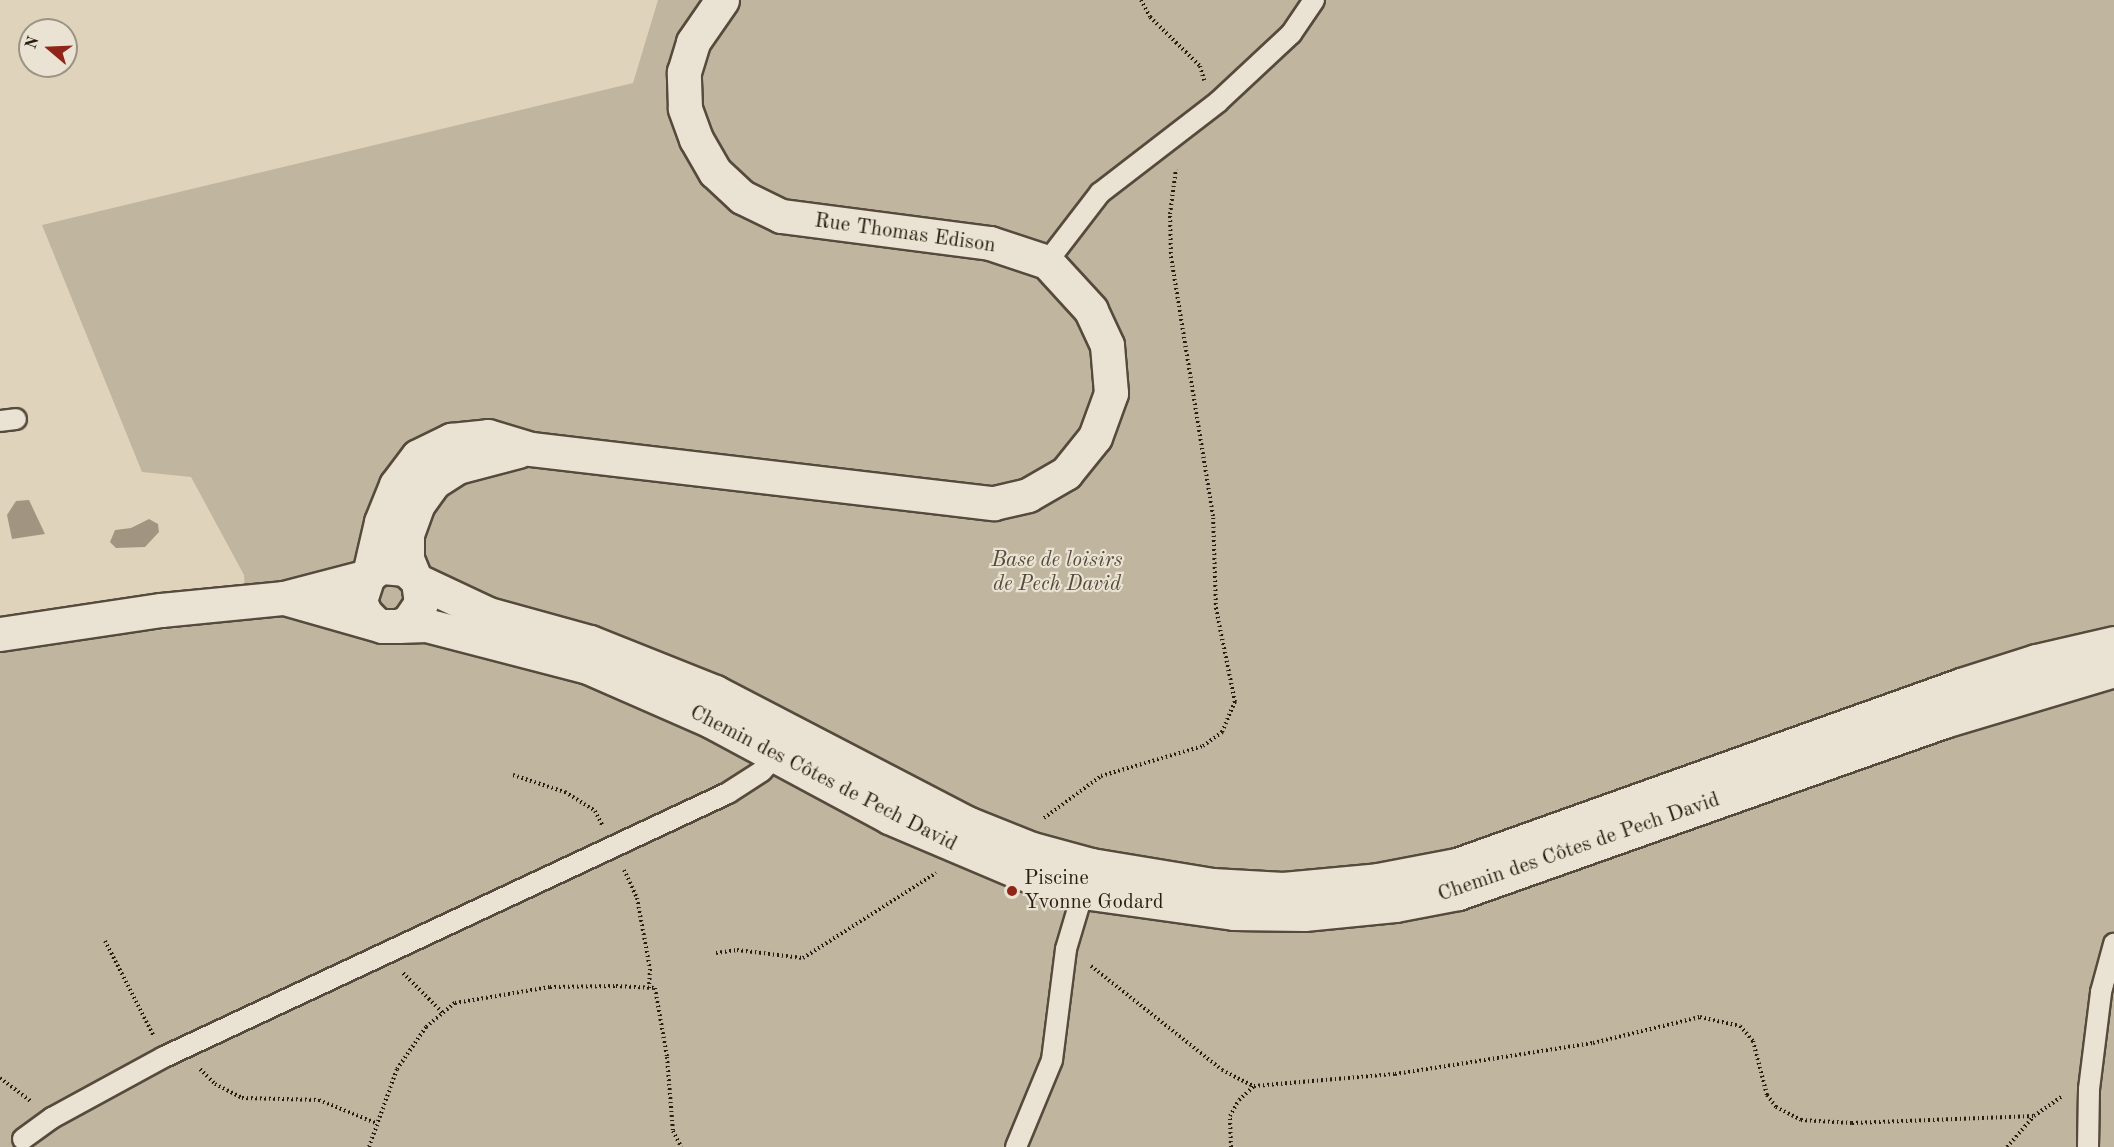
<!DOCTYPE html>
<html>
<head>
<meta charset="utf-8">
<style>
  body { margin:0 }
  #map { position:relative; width:2114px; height:1147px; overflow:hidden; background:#dfd4bb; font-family:"Old Standard TT",serif }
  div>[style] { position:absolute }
  .green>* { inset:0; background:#c0b59e }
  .water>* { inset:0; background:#a19581 }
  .path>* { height:4px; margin-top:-2px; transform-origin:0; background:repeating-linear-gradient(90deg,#291c11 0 1.5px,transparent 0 4.5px) }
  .roads { filter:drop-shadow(2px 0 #564a3c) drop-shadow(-2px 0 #564a3c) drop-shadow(0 2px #564a3c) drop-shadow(0 -2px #564a3c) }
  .lane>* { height:20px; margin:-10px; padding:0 10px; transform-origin:10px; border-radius:10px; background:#eae3d3 }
  .street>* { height:33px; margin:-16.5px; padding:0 16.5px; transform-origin:16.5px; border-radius:16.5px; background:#eae3d3 }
  .dots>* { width:16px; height:16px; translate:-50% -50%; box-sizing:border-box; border:3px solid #eae3d3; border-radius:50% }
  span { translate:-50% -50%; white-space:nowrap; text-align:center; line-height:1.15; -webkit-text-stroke:4.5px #eae3d3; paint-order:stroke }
  .street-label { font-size:21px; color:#291c11 }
  .park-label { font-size:21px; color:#564a3b; font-style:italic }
  .poi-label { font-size:21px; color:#291c11 }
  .left { translate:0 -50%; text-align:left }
  .north { position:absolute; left:18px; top:18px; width:60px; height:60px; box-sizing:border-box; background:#eae3d3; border:2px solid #9d9385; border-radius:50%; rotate:289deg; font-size:16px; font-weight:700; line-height:24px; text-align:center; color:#291c11 }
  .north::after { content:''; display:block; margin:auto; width:21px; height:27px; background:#8f2418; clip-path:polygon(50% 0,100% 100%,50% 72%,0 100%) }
</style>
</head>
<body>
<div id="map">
  <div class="green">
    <div style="clip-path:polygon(658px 0,2114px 0,2114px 1147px,0 1147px,0 649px,247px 620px,244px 575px,191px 477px,142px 472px,42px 225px,633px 83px)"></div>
  </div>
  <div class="water">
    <div style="clip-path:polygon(29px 500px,45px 534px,12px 539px,7px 515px,16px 501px)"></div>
    <div style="clip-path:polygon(149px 519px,158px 524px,159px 532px,145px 547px,116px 548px,110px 542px,115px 530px,131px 528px)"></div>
  </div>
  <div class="path">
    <div style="left:1141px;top:0;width:19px;rotate:62deg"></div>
    <div style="left:1150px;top:17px;width:70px;rotate:44.4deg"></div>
    <div style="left:1200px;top:66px;width:15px;rotate:74deg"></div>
    <div style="left:513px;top:775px;width:55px;rotate:18.1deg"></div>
    <div style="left:565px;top:792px;width:36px;rotate:32deg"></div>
    <div style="left:595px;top:811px;width:16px;rotate:63deg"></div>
    <div style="left:1044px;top:818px;width:71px;rotate:-36.4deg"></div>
    <div style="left:1101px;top:776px;width:106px;rotate:-16.4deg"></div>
    <div style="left:1203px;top:746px;width:24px;rotate:-36deg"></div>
    <div style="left:1222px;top:732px;width:33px;rotate:-67deg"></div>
    <div style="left:1235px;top:702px;width:95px;rotate:-101.5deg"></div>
    <div style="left:1216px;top:609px;width:93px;rotate:-91.8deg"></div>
    <div style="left:1213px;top:516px;width:261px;rotate:-99.2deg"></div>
    <div style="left:1171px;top:258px;width:44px;rotate:-91.3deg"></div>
    <div style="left:1170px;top:214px;width:45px;rotate:-82.4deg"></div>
    <div style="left:624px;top:870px;width:31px;rotate:65deg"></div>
    <div style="left:637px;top:898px;width:72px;rotate:79.6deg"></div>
    <div style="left:650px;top:969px;width:19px;rotate:93deg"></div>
    <div style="left:105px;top:941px;width:106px;rotate:62.9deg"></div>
    <div style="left:716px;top:953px;width:21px;rotate:-8deg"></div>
    <div style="left:737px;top:950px;width:66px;rotate:6.9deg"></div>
    <div style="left:803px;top:958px;width:158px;rotate:-32.6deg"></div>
    <div style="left:1091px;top:966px;width:167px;rotate:38.4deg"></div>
    <div style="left:1222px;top:1070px;width:36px;rotate:27deg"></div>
    <div style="left:403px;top:973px;width:57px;rotate:45deg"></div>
    <div style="left:200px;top:1069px;width:21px;rotate:45deg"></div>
    <div style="left:215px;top:1084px;width:30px;rotate:27deg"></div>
    <div style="left:242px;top:1098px;width:77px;rotate:1.5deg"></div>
    <div style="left:319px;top:1100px;width:61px;rotate:22deg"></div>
    <div style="left:0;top:1078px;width:38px;rotate:37deg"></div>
    <div style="left:369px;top:1147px;width:83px;rotate:-70.3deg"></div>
    <div style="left:397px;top:1069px;width:51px;rotate:-55.4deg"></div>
    <div style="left:426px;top:1027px;width:38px;rotate:-40deg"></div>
    <div style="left:455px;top:1003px;width:96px;rotate:-9.6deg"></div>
    <div style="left:550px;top:987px;width:66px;rotate:-0.9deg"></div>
    <div style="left:616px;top:986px;width:39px;rotate:3deg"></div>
    <div style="left:655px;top:988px;width:70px;rotate:80.1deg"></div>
    <div style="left:667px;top:1057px;width:74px;rotate:85.4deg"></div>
    <div style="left:673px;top:1131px;width:18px;rotate:63deg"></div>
    <div style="left:1231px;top:1147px;width:31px;rotate:-92deg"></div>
    <div style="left:1230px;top:1116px;width:18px;rotate:-61deg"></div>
    <div style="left:1239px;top:1100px;width:21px;rotate:-43deg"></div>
    <div style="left:1254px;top:1086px;width:142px;rotate:-4.9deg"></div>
    <div style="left:1395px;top:1074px;width:200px;rotate:-8.9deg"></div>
    <div style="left:1593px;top:1043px;width:110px;rotate:-13.7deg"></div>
    <div style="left:1700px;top:1017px;width:41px;rotate:12.7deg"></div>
    <div style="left:1740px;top:1026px;width:20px;rotate:49deg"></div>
    <div style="left:1753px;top:1041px;width:56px;rotate:75.5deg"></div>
    <div style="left:1767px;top:1095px;width:15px;rotate:53deg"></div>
    <div style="left:1776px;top:1107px;width:28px;rotate:27deg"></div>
    <div style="left:1801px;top:1120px;width:51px;rotate:3.4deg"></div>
    <div style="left:1852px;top:1123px;width:182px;rotate:-2.2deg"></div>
    <div style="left:2034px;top:1116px;width:35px;rotate:-35deg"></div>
    <div style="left:2007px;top:1147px;width:40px;rotate:-49deg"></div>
  </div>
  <div class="roads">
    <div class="lane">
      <div style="left:1047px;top:262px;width:87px;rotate:-52.5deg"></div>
      <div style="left:1100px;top:193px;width:149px;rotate:-37.6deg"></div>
      <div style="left:1218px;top:102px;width:100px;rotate:-43deg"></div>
      <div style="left:1291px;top:34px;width:41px;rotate:-55.9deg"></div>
      <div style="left:0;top:421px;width:16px;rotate:-7deg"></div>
      <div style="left:23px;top:1139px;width:36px;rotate:-36deg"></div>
      <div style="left:52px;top:1118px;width:128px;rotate:-28.6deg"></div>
      <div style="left:164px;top:1057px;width:623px;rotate:-25.08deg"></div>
      <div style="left:728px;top:793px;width:40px;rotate:-32.9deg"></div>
      <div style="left:762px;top:771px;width:29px;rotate:-49deg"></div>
      <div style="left:1016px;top:1147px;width:94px;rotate:-67.5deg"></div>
      <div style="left:1052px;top:1060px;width:112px;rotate:-82.8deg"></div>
      <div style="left:1066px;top:949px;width:70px;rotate:-73.4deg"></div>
      <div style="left:2088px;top:1147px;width:58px;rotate:-89deg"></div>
      <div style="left:2089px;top:1089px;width:98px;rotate:-82.9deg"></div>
      <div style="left:2101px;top:992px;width:50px;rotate:-74.8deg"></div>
    </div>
    <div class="street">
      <div style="left:369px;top:574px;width:53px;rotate:-77deg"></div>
      <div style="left:381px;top:522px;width:40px;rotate:-68deg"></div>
      <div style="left:396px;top:485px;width:36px;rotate:-53deg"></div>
      <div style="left:418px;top:456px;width:37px;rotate:-26deg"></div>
      <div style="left:451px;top:440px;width:37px;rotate:-6deg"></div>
      <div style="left:488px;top:436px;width:45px;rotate:16.8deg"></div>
      <div style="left:531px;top:449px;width:466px;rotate:6.7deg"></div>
      <div style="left:994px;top:503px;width:35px;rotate:-13deg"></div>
      <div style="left:1028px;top:495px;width:44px;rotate:-30.1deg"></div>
      <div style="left:1066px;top:473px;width:46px;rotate:-51.1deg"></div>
      <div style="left:1095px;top:437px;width:47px;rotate:-70deg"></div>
      <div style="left:1111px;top:393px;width:48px;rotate:-94.8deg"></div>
      <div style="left:1107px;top:345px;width:38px;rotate:-115deg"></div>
      <div style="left:1091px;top:310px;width:65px;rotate:-132.5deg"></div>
      <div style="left:1047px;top:262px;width:60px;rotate:-161.6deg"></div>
      <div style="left:990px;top:243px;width:211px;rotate:-172.6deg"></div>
      <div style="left:781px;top:216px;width:43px;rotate:-154deg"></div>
      <div style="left:742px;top:197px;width:37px;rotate:-137deg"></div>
      <div style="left:715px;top:172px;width:38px;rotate:-120deg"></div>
      <div style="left:696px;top:139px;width:33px;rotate:-110deg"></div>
      <div style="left:685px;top:108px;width:36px;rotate:-92deg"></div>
      <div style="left:684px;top:72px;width:31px;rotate:-73deg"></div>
      <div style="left:693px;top:42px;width:51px;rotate:-55.4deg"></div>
      <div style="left:414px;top:576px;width:18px;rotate:-112deg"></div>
      <div style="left:407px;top:559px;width:25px;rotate:-90deg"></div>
      <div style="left:407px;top:534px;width:32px;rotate:-70deg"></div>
      <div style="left:418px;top:504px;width:27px;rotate:-54deg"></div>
      <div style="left:434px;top:482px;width:27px;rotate:-33deg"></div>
      <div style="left:457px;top:467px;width:63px;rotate:-14.7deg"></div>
      <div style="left:418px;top:581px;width:77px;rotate:25.2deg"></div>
      <div style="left:488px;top:614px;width:106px;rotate:15.4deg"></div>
      <div style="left:590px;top:642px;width:135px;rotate:21.8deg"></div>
      <div style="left:715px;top:692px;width:284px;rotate:27.5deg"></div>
      <div style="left:967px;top:823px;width:70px;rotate:21.8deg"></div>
      <div style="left:1032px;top:849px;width:61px;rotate:15.2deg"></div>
      <div style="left:1091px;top:865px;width:123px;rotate:9.4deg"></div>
      <div style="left:1212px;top:885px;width:71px;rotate:3.2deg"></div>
      <div style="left:1283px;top:889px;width:95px;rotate:-5.4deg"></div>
      <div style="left:1378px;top:880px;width:80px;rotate:-10.8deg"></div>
      <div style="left:1457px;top:865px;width:535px;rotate:-19.65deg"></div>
      <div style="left:1961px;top:685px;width:79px;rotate:-17.7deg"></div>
      <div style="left:2036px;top:661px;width:80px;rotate:-13deg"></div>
      <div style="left:284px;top:598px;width:102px;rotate:15.9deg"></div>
      <div style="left:382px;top:626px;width:16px"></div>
      <div style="left:398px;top:626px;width:11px;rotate:-22deg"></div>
      <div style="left:408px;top:622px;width:23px;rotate:-56deg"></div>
      <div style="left:421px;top:603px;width:22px;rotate:-98deg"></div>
      <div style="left:418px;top:581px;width:18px;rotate:-137deg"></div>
      <div style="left:405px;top:569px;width:25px;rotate:-175deg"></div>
      <div style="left:380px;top:567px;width:15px;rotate:143deg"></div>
      <div style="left:368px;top:576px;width:26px;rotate:108deg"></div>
      <div style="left:360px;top:601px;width:13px;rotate:67deg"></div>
      <div style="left:365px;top:613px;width:13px;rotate:45deg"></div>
      <div style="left:398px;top:626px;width:28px;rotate:-2deg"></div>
      <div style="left:426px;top:625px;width:167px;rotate:14.5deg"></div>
      <div style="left:588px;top:667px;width:134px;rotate:23.7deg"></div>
      <div style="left:711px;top:721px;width:202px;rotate:28.3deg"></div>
      <div style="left:889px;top:817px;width:143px;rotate:23deg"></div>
      <div style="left:1021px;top:873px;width:65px;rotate:17deg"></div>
      <div style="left:1083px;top:892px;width:152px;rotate:7.9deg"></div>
      <div style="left:1234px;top:913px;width:70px;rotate:0.8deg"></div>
      <div style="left:1304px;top:914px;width:91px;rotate:-5.6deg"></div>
      <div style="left:1395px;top:905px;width:64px;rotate:-10.8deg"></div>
      <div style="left:1458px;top:893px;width:516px;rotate:-19.49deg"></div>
      <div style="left:1944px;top:721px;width:177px;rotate:-16.7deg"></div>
      <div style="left:0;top:634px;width:163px;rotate:-8.5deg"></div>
      <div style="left:161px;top:610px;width:124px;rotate:-5.6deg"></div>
      <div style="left:284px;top:598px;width:87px;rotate:-14.7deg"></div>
    </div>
  </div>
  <div class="dots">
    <div style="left:1012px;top:891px;background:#8f2418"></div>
  </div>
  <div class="street-label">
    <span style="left:905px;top:234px;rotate:8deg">Rue Thomas Edison</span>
    <span style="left:823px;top:779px;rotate:27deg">Chemin des Côtes de Pech David</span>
    <span style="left:1579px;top:848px;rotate:-19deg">Chemin des Côtes de Pech David</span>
  </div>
  <div class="park-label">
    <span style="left:1057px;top:573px">Base de loisirs<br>de Pech David</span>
  </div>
  <div class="poi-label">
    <span class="left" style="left:1024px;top:891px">Piscine<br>Yvonne Godard</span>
  </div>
  <div class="north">N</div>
</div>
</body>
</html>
